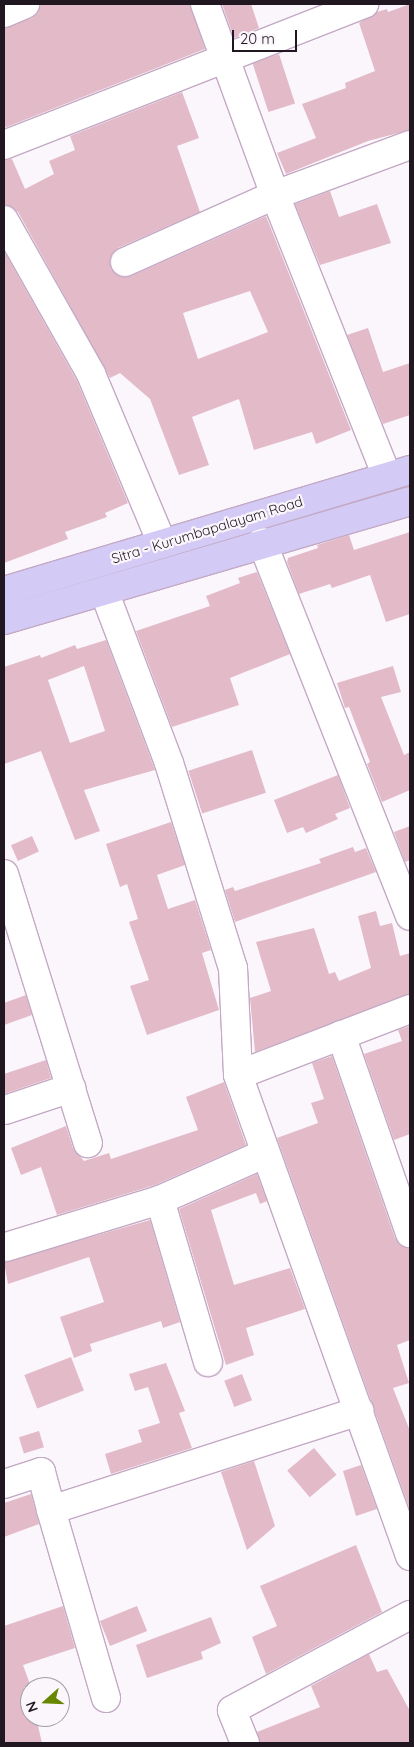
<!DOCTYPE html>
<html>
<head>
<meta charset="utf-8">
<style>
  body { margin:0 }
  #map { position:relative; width:414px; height:1747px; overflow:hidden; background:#fbf6fc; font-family:Quicksand,sans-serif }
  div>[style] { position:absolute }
  .building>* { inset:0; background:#e3bac8; transform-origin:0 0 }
  .roads { filter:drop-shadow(1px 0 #c4a9c5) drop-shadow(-1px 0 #c4a9c5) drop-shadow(0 1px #c4a9c5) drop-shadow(0 -1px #c4a9c5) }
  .minor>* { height:28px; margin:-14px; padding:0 14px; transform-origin:14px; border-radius:14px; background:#fff }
  .major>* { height:28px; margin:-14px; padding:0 14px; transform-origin:14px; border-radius:14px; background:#d3cbf5 }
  span { translate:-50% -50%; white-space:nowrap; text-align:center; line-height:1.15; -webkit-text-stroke:4.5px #fbf6fc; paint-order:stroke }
  .street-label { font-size:14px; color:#201721 }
  .frame { position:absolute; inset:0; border:5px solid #201721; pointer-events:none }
  .north { position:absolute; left:20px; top:1677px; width:50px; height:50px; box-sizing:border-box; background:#fbf6fc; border:1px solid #a39da4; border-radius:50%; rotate:250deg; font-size:14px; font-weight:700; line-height:20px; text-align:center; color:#201721 }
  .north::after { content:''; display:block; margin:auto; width:18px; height:22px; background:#678700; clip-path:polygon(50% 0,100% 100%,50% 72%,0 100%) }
  .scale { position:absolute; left:232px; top:30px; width:65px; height:22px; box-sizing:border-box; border:2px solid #201721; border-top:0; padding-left:6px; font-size:15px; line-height:18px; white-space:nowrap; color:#201721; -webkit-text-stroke:4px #fbf6fc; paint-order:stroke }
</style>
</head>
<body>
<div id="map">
  <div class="building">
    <div style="clip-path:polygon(40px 4px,190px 4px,205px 49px,4px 128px,4px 28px,32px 18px,38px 13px)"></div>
    <div style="clip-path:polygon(222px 4px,251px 4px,259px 28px,234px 38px)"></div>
    <div style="clip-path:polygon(410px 4px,410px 130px,368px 141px,286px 174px,277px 153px,316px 138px,302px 104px,346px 88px,345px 83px,375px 71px,359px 23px,377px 12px,387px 9px,388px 12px)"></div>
    <div style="left:279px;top:54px;width:52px;height:28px;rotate:72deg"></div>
    <div style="clip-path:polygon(evenodd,182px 92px,199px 138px,177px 146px,200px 212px,118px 248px,110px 260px,111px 269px,123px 277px,131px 276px,266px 216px,351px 430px,316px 444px,312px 432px,254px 450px,239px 399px,192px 417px,209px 465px,179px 475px,150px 399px,120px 373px,110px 378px,18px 212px,4px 204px,4px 160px,12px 159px,25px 189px,54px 174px,49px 161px,75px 150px,70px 136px,182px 92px,250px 291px,268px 332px,198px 359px,183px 313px,250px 291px)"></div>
    <div style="clip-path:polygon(330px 191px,339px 217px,377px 204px,391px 243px,320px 265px,295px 204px)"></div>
    <div style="clip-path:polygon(4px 251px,77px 381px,128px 503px,105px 513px,107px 517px,65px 532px,68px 539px,4px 563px)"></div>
    <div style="clip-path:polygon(368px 328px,383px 372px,410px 363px,410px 415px,383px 424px,347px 335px)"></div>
    <div style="clip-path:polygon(410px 532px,410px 614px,386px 622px,370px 575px,332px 588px,330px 584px,299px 594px,287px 562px,288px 558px,318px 548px,317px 545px,349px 535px,354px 550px)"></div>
    <div style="clip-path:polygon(257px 572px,290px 654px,230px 678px,239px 705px,172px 727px,136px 631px,210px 606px,206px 596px,240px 583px,238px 578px)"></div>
    <div style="clip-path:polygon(evenodd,106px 640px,155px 770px,84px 790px,100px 831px,75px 840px,41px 751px,4px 764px,4px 667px,40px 655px,41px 658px,75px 645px,77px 649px,106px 640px,84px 666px,105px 731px,70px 743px,48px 680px,84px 666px)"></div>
    <div style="clip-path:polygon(393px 666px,401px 692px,381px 697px,404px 755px,410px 752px,410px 790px,382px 802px,367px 764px,370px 762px,349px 707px,345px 708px,337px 683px)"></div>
    <div style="left:252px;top:750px;width:45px;height:67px;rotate:72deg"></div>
    <div style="clip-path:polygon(338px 775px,350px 808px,335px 814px,338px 819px,306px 833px,303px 827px,287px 833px,274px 800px)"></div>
    <div style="clip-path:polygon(171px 822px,185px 865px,157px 875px,168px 909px,195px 900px,211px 950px,202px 953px,219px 1010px,147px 1035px,130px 986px,149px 980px,129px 922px,138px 919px,127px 884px,120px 887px,106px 844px)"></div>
    <div style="clip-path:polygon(410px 826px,410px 860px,405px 862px,394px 832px)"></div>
    <div style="left:32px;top:836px;width:17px;height:23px;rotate:66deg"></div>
    <div style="clip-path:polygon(353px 847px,355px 852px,366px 848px,376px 872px,235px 922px,225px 890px,233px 887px,235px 891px,321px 863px,319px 859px)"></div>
    <div style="clip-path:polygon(376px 911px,380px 926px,392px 923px,400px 956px,410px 953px,410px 994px,255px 1052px,250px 998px,271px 991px,256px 942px,314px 928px,329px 974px,335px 972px,339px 981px,371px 968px,358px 916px)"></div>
    <div style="clip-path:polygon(26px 995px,32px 1015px,4px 1025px,4px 1003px)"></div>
    <div style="clip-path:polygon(410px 1026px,410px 1134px,394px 1140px,364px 1054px,402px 1041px,398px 1030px)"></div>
    <div style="clip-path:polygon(332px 1056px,395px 1238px,400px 1245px,410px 1248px,410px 1340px,397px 1345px,409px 1383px,393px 1388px,410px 1431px,410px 1510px,277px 1138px,318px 1123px,311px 1103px,324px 1099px,312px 1063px)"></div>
    <div style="clip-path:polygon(46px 1060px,51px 1078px,4px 1094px,4px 1074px)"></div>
    <div style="clip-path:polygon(224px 1082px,246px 1145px,155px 1185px,57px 1215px,41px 1167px,21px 1175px,11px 1148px,66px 1126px,73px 1148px,84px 1161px,109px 1153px,111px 1159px,198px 1130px,186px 1097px)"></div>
    <div style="clip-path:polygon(257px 1174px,267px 1201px,260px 1204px,256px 1193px,211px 1210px,234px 1285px,290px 1268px,305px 1309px,246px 1328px,254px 1355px,226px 1365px,179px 1209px)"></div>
    <div style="clip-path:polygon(150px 1220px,180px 1322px,163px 1328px,161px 1321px,90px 1344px,92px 1351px,74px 1358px,60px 1317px,104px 1302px,89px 1257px,8px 1284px,4px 1262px)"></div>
    <div style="left:71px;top:1357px;width:36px;height:50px;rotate:69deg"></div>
    <div style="clip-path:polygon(166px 1363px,185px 1411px,179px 1413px,192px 1448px,111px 1474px,105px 1454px,142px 1442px,138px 1430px,160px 1423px,148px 1387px,135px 1391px,129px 1374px)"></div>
    <div style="left:242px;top:1374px;width:28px;height:19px;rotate:69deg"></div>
    <div style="left:39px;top:1431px;width:17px;height:21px;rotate:73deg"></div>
    <div style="left:314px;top:1448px;width:35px;height:35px;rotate:50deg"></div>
    <div style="clip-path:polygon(254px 1461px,275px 1526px,247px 1550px,221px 1472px)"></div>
    <div style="clip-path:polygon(361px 1465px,377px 1509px,356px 1516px,343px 1471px)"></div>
    <div style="clip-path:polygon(31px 1494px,39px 1524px,4px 1537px,4px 1503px)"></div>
    <div style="clip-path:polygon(356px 1545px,382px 1612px,266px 1674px,252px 1637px,277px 1626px,260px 1586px)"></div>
    <div style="clip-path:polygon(63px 1606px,75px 1648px,23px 1665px,31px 1687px,24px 1687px,30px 1702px,30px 1717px,36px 1717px,42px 1743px,4px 1743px,4px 1626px)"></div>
    <div style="left:137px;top:1606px;width:27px;height:40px;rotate:68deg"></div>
    <div style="clip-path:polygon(211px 1617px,221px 1643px,201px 1652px,203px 1659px,147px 1678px,136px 1645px)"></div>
    <div style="clip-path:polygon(369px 1654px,377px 1672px,387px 1669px,410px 1711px,410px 1743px,260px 1743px,257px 1732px,320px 1707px,311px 1686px)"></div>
  </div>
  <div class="roads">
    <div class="minor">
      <div style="left:205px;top:4px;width:203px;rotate:69.9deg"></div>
      <div style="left:275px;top:195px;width:303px;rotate:68.3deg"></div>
      <div style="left:4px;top:13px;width:23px;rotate:-23deg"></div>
      <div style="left:4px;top:145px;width:387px;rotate:-21.4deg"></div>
      <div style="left:4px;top:220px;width:177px;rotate:60.5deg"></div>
      <div style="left:91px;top:374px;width:183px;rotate:67.2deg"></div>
      <div style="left:125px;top:262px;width:164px;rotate:-24.1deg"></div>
      <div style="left:275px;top:195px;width:144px;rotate:-20.3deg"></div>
      <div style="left:262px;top:542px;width:402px;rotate:68.4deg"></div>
      <div style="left:104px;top:591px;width:184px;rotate:69.3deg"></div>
      <div style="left:169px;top:763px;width:215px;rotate:72.7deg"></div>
      <div style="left:233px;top:968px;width:107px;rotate:87.3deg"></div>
      <div style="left:4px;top:874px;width:282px;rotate:72.7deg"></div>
      <div style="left:410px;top:1009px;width:184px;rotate:159deg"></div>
      <div style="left:238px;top:1075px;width:511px;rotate:70.32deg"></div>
      <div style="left:341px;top:1035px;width:210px;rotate:70.8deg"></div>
      <div style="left:5px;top:1110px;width:70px;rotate:-18.4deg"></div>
      <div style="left:160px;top:1200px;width:169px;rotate:73.5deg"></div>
      <div style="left:6px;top:1247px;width:161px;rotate:-17deg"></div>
      <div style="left:160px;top:1200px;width:114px;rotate:-23.9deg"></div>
      <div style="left:4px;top:1484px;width:39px;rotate:-18deg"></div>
      <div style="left:41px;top:1472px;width:39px;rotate:75deg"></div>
      <div style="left:106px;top:1698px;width:196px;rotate:-106.3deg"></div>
      <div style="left:51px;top:1510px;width:324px;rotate:-17.8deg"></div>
      <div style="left:245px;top:1743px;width:35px;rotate:-112deg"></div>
      <div style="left:232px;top:1710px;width:202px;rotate:-28.1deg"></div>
    </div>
    <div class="major">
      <div style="left:4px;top:591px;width:424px;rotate:-16.6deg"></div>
      <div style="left:4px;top:620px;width:423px;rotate:-16.3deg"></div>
    </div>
  </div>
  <div class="street-label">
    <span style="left:207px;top:530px;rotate:-17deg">Sitra - Kurumbapalayam Road</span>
  </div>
  <div class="frame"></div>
  <div class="north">N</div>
  <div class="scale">20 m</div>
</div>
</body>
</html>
